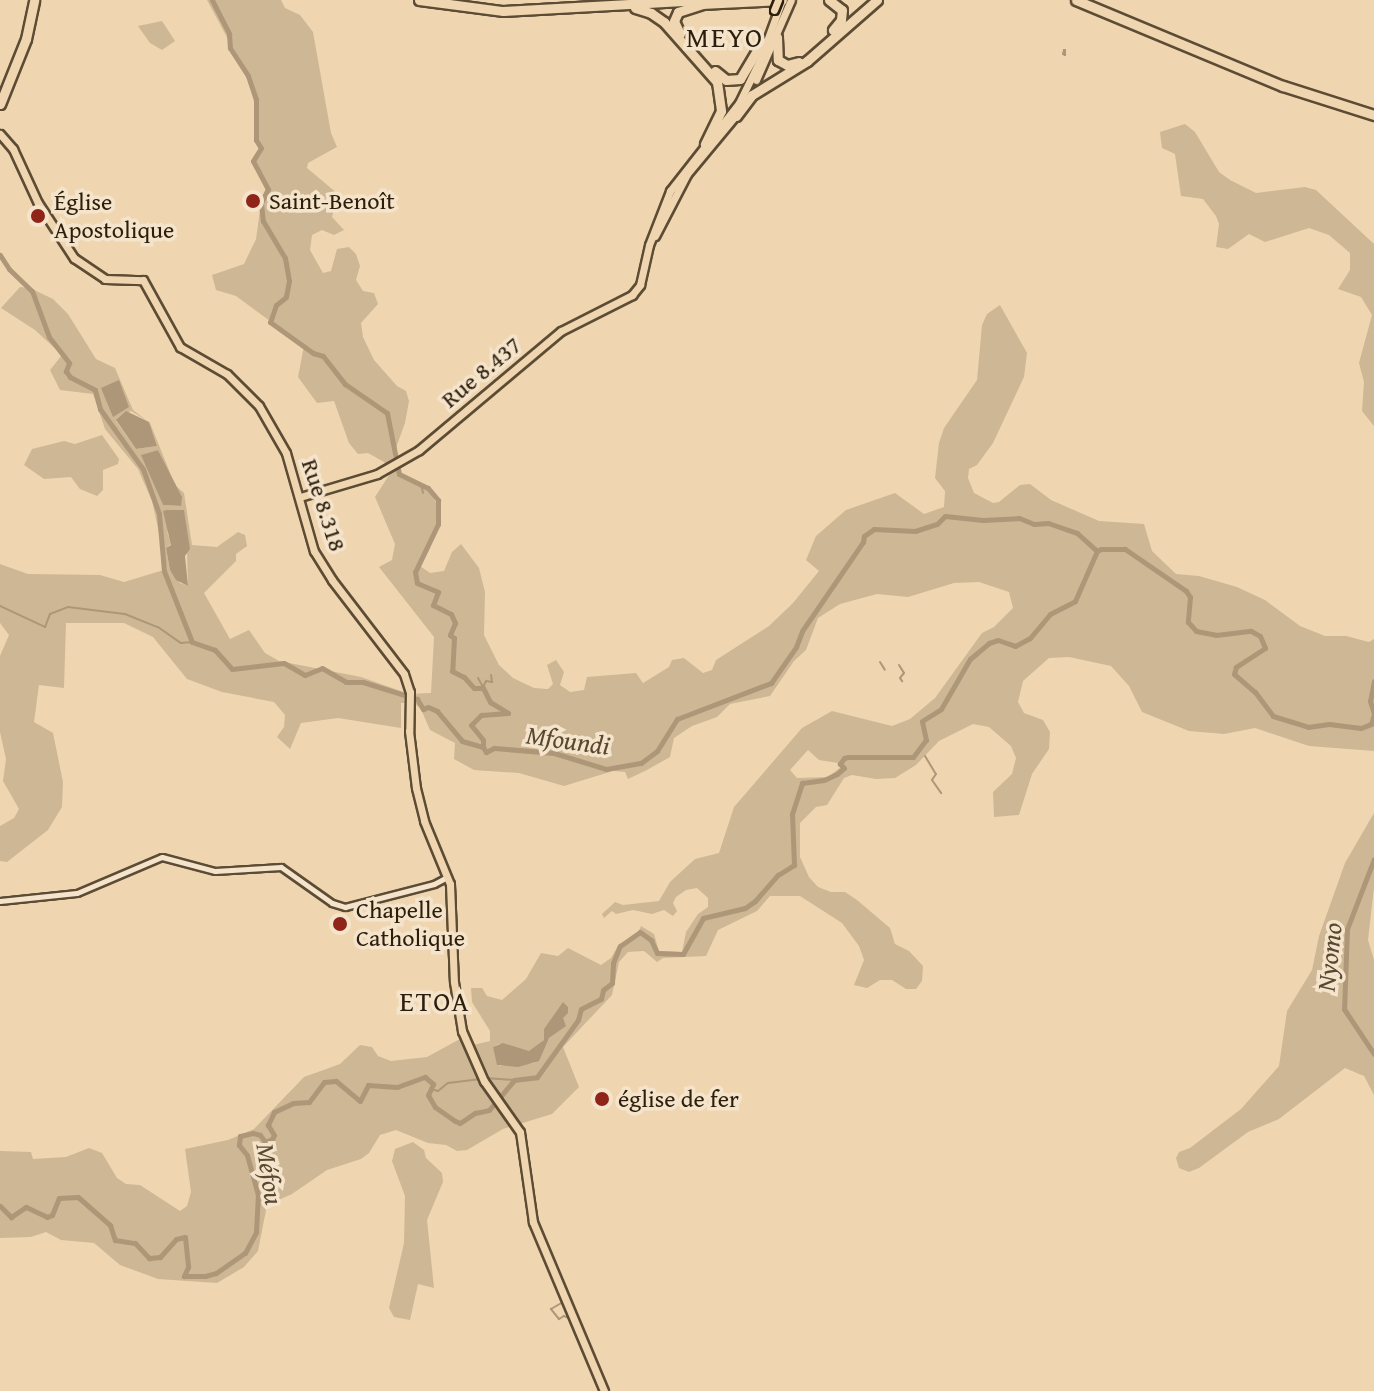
<!DOCTYPE html>
<html>
<head>
<meta charset="utf-8">
<style>
  body { margin:0 }
  #map { position:relative; width:1374px; height:1391px; overflow:hidden; background:#efd6b0; font-family:"Gentium Book Plus",serif }
  div>[style] { position:absolute }
  .green>* { inset:0; background:#ceb794 }
  .water>* { inset:0; background:#ad9778 }
  .stream>* { height:2px; margin:-1px; padding:0 1px; transform-origin:1px; border-radius:1px; background:#ad9778 }
  .river>* { height:5px; margin:-2.5px; padding:0 2.5px; transform-origin:2.5px; border-radius:2.5px; background:#ad9778 }
  .roads { filter:drop-shadow(2px 0 #5d4c34) drop-shadow(-2px 0 #5d4c34) drop-shadow(0 2px #5d4c34) drop-shadow(0 -2px #5d4c34) }
  .minor>* { height:5px; margin:-2.5px; padding:0 2.5px; transform-origin:2.5px; border-radius:2.5px; background:#f5e4cc }
  .major>* { height:7px; margin:-3.5px; padding:0 3.5px; transform-origin:3.5px; border-radius:3.5px; background:#efd6b0 }
  .highway>* { height:9px; margin:-4.5px; padding:0 4.5px; transform-origin:4.5px; border-radius:4.5px; background:#efd6b0 }
  .bridges { filter:drop-shadow(2px 0 #2c1e0b) drop-shadow(-2px 0 #2c1e0b) drop-shadow(0 2px #2c1e0b) drop-shadow(0 -2px #2c1e0b) }
  .major-bridge>* { height:7px; margin:-3.5px; padding:0 3.5px; transform-origin:3.5px; border-radius:3.5px; background:#efd6b0 }
  .dots>* { width:22px; height:22px; translate:-50% -50%; box-sizing:border-box; border:4px solid #f5e4cc; border-radius:50% }
  span { translate:-50% -50%; white-space:nowrap; text-align:center; line-height:1.15; -webkit-text-stroke:7px #f5e4cc; paint-order:stroke }
  .poi-label { font-size:24px; color:#2c1e0b }
  .left { translate:0 -50%; text-align:left }
  .street-label { font-size:24px; color:#2c1e0b }
  .water-label { font-size:26px; color:#594831; font-style:italic }
  .quarter-label { font-size:28px; color:#2c1e0b; letter-spacing:2px }
</style>
</head>
<body>
<div id="map">
  <div class="green">
    <div style="clip-path:polygon(evenodd,207px 0,281px 0,285px 8px,300px 15px,313px 32px,331px 133px,337px 147px,308px 163px,307px 168px,338px 194px,332px 217px,344px 230px,334px 235px,322px 230px,312px 235px,310px 250px,323px 273px,331px 271px,337px 249px,349px 247px,356px 254px,360px 266px,356px 280px,363px 291px,374px 293px,378px 304px,361px 323px,363px 337px,374px 360px,397px 386px,406px 391px,409px 401px,405px 423px,393px 456px,399px 474px,428px 488px,440px 510px,436px 531px,420px 566px,430px 573px,444px 571px,452px 552px,461px 544px,479px 568px,485px 592px,484px 635px,499px 665px,513px 678px,534px 688px,548px 689px,553px 684px,547px 665px,556px 660px,564px 672px,560px 685px,570px 692px,584px 690px,587px 677px,636px 673px,643px 683px,669px 667px,672px 660px,684px 658px,703px 673px,712px 670px,716px 660px,769px 626px,793px 603px,819px 571px,806px 560px,816px 536px,846px 510px,895px 493px,924px 514px,944px 507px,945px 491px,935px 478px,939px 443px,944px 428px,977px 380px,982px 325px,987px 314px,1000px 305px,1027px 353px,1024px 377px,993px 443px,977px 465px,969px 469px,968px 478px,974px 493px,993px 503px,999px 502px,1020px 485px,1030px 484px,1051px 500px,1099px 521px,1144px 524px,1152px 551px,1176px 574px,1199px 576px,1237px 587px,1265px 600px,1300px 626px,1325px 636px,1346px 636px,1369px 642px,1374px 639px,1374px 751px,1309px 746px,1255px 728px,1224px 734px,1189px 731px,1142px 712px,1129px 686px,1111px 666px,1069px 657px,1049px 658px,1023px 681px,1018px 702px,1024px 713px,1043px 720px,1050px 732px,1049px 749px,1032px 774px,1019px 815px,994px 817px,993px 792px,1012px 774px,1016px 758px,1011px 746px,989px 727px,973px 724px,939px 741px,916px 765px,895px 778px,876px 779px,852px 775px,844px 778px,827px 805px,816px 807px,800px 823px,800px 857px,809px 877px,818px 887px,831px 892px,845px 892px,857px 900px,890px 928px,895px 944px,909px 951px,923px 966px,922px 981px,916px 989px,906px 989px,892px 980px,880px 980px,867px 988px,854px 985px,864px 960px,859px 946px,842px 923px,800px 896px,770px 896px,757px 911px,718px 930px,706px 956px,663px 958px,657px 962px,644px 951px,628px 952px,619px 962px,612px 995px,563px 1047px,579px 1087px,552px 1114px,503px 1129px,467px 1150px,457px 1151px,446px 1145px,428px 1143px,396px 1130px,380px 1135px,369px 1153px,361px 1159px,327px 1170px,292px 1194px,267px 1205px,258px 1251px,244px 1267px,217px 1283px,158px 1279px,120px 1265px,94px 1243px,61px 1240px,46px 1232px,31px 1237px,0 1238px,0 1151px,31px 1152px,33px 1159px,66px 1157px,89px 1148px,102px 1153px,117px 1178px,126px 1184px,140px 1185px,180px 1211px,187px 1206px,191px 1192px,185px 1149px,228px 1140px,254px 1129px,304px 1077px,340px 1064px,360px 1045px,372px 1047px,378px 1056px,391px 1061px,427px 1057px,460px 1039px,473px 1045px,490px 1041px,490px 1031px,472px 1002px,471px 988px,482px 988px,487px 996px,502px 1000px,526px 979px,541px 953px,558px 956px,568px 948px,601px 965px,611px 958px,619px 944px,636px 937px,641px 926px,654px 934px,659px 951px,682px 952px,686px 932px,698px 914px,708px 907px,708px 898px,697px 888px,686px 890px,676px 897px,673px 903px,677px 911px,673px 916px,664px 910px,652px 914px,633px 910px,616px 914px,612px 911px,604px 918px,602px 914px,615px 902px,623px 905px,659px 901px,670px 882px,695px 859px,719px 853px,734px 807px,802px 728px,832px 711px,892px 726px,910px 719px,935px 698px,982px 633px,994px 627px,1013px 608px,1009px 592px,979px 582px,954px 583px,908px 597px,877px 594px,840px 604px,818px 618px,806px 650px,794px 661px,770px 696px,730px 704px,717px 717px,692px 726px,674px 738px,670px 757px,647px 770px,628px 779px,625px 772px,613px 771px,564px 786px,519px 773px,474px 770px,454px 759px,455px 743px,430px 730px,421px 709px,414px 703px,401px 703px,401px 728px,338px 718px,301px 723px,290px 749px,277px 737px,284px 727px,285px 715px,274px 702px,222px 692px,187px 679px,153px 637px,124px 623px,66px 623px,64px 688px,39px 685px,34px 722px,53px 733px,63px 782px,62px 807px,48px 830px,7px 862px,0 861px,0 826px,14px 818px,19px 809px,3px 781px,6px 759px,0 732px,0 656px,9px 635px,0 623px,0 564px,28px 574px,100px 575px,124px 582px,167px 569px,152px 501px,138px 469px,105px 429px,93px 394px,60px 390px,50px 370px,62px 355px,35px 330px,1px 308px,20px 287px,30px 288px,53px 299px,68px 314px,96px 359px,115px 368px,133px 410px,150px 423px,175px 485px,184px 493px,192px 545px,217px 547px,238px 532px,245px 535px,247px 546px,236px 554px,236px 561px,204px 593px,230px 639px,249px 630px,265px 653px,279px 661px,361px 677px,409px 694px,431px 693px,434px 637px,379px 567px,392px 560px,395px 544px,375px 497px,391px 472px,384px 462px,368px 453px,358px 454px,349px 443px,334px 401px,317px 403px,298px 377px,304px 346px,236px 296px,216px 290px,212px 275px,244px 264px,256px 239px,261px 203px,268px 189px,253px 161px,261px 148px,256px 140px,258px 115px,245px 71px,207px 0,131px 411px,149px 422px,157px 446px,136px 449px,116px 421px,131px 411px,207px 0,158px 450px,179px 492px,181px 506px,163px 505px,142px 455px,158px 450px,207px 0,167px 531px,187px 552px,188px 586px,180px 583px,170px 570px,166px 548px,171px 544px,167px 531px,207px 0,808px 750px,819px 760px,838px 763px,841px 767px,828px 777px,797px 778px,790px 770px,808px 750px,207px 0,564px 1003px,559px 1030px,549px 1038px,534px 1063px,499px 1066px,493px 1047px,499px 1044px,529px 1052px,544px 1040px,544px 1029px,564px 1003px)"></div>
    <div style="clip-path:polygon(162px 21px,175px 41px,162px 50px,150px 43px,138px 26px)"></div>
    <div style="clip-path:polygon(1185px 124px,1195px 132px,1219px 172px,1230px 180px,1256px 193px,1305px 187px,1316px 190px,1374px 244px,1374px 426px,1362px 411px,1364px 382px,1359px 363px,1372px 315px,1361px 297px,1338px 289px,1350px 270px,1350px 253px,1329px 235px,1309px 228px,1265px 242px,1249px 234px,1228px 249px,1216px 247px,1219px 224px,1216px 216px,1203px 199px,1181px 196px,1175px 154px,1162px 148px,1160px 132px)"></div>
    <div style="clip-path:polygon(102px 435px,119px 459px,118px 464px,103px 470px,103px 490px,97px 496px,80px 489px,71px 477px,44px 479px,24px 465px,32px 449px,64px 441px,75px 444px)"></div>
    <div style="clip-path:polygon(1374px 813px,1374px 888px,1368px 940px,1374px 960px,1374px 1095px,1364px 1076px,1345px 1068px,1279px 1119px,1248px 1132px,1199px 1168px,1189px 1172px,1179px 1168px,1176px 1158px,1179px 1152px,1190px 1148px,1241px 1109px,1279px 1066px,1287px 1011px,1312px 970px,1319px 936px,1345px 863px)"></div>
    <div style="clip-path:polygon(413px 1142px,424px 1150px,426px 1158px,442px 1173px,443px 1182px,427px 1220px,434px 1288px,418px 1284px,410px 1320px,394px 1317px,389px 1308px,404px 1243px,405px 1196px,392px 1161px,395px 1149px)"></div>
  </div>
  <div class="water">
    <div style="clip-path:polygon(119px 380px,129px 407px,113px 417px,101px 388px)"></div>
    <div style="clip-path:polygon(126px 411px,149px 422px,157px 446px,136px 449px,116px 420px)"></div>
    <div style="clip-path:polygon(158px 450px,182px 497px,181px 506px,163px 505px,141px 455px)"></div>
    <div style="clip-path:polygon(167px 510px,184px 510px,190px 549px,185px 556px,188px 586px,176px 580px,170px 570px,166px 548px,171px 545px,163px 511px)"></div>
    <div style="clip-path:polygon(563px 1002px,568px 1007px,568px 1013px,563px 1018px,566px 1026px,549px 1038px,539px 1061px,518px 1067px,497px 1065px,493px 1047px,503px 1043px,529px 1051px,544px 1040px,544px 1029px)"></div>
  </div>
  <div class="stream">
    <div style="left:1064px;top:50px;width:1px"></div>
    <div style="left:1065px;top:50px;width:5px;rotate:90deg"></div>
    <div style="left:1065px;top:55px;width:2px;rotate:-153deg"></div>
    <div style="left:1063px;top:54px;width:4px;rotate:-76deg"></div>
    <div style="left:421px;top:484px;width:9px;rotate:77deg"></div>
    <div style="left:0;top:606px;width:50px;rotate:25deg"></div>
    <div style="left:45px;top:627px;width:14px;rotate:-69deg"></div>
    <div style="left:50px;top:614px;width:19px;rotate:-21deg"></div>
    <div style="left:68px;top:607px;width:57px;rotate:7deg"></div>
    <div style="left:125px;top:614px;width:35px;rotate:22deg"></div>
    <div style="left:158px;top:627px;width:28px;rotate:35deg"></div>
    <div style="left:181px;top:643px;width:11px;rotate:-5deg"></div>
    <div style="left:880px;top:662px;width:9px;rotate:58deg"></div>
    <div style="left:899px;top:665px;width:9px;rotate:58deg"></div>
    <div style="left:904px;top:673px;width:6px;rotate:129deg"></div>
    <div style="left:900px;top:678px;width:4px;rotate:56deg"></div>
    <div style="left:478px;top:678px;width:10px;rotate:61deg"></div>
    <div style="left:483px;top:687px;width:7px;rotate:-63deg"></div>
    <div style="left:486px;top:681px;width:6px;rotate:9deg"></div>
    <div style="left:492px;top:682px;width:7px;rotate:-98deg"></div>
    <div style="left:925px;top:756px;width:21px;rotate:59deg"></div>
    <div style="left:936px;top:774px;width:7px;rotate:124deg"></div>
    <div style="left:932px;top:780px;width:16px;rotate:55deg"></div>
    <div style="left:485px;top:1078px;width:29px;rotate:4deg"></div>
    <div style="left:431px;top:1089px;width:7px;rotate:16deg"></div>
    <div style="left:438px;top:1091px;width:13px;rotate:-39deg"></div>
    <div style="left:448px;top:1083px;width:31px;rotate:-7deg"></div>
    <div style="left:563px;top:1302px;width:16px;rotate:63deg"></div>
    <div style="left:570px;top:1316px;width:3px;rotate:72deg"></div>
    <div style="left:571px;top:1319px;width:8px;rotate:-157deg"></div>
    <div style="left:564px;top:1316px;width:6px;rotate:149deg"></div>
    <div style="left:559px;top:1319px;width:13px;rotate:-129deg"></div>
    <div style="left:551px;top:1309px;width:14px;rotate:-30deg"></div>
  </div>
  <div class="river">
    <div style="left:212px;top:0;width:38px;rotate:63deg"></div>
    <div style="left:229px;top:34px;width:14px;rotate:86deg"></div>
    <div style="left:230px;top:48px;width:33px;rotate:57deg"></div>
    <div style="left:248px;top:76px;width:24px;rotate:71deg"></div>
    <div style="left:256px;top:99px;width:41px;rotate:90deg"></div>
    <div style="left:256px;top:140px;width:9px;rotate:58deg"></div>
    <div style="left:261px;top:148px;width:15px;rotate:122deg"></div>
    <div style="left:253px;top:161px;width:32px;rotate:62deg"></div>
    <div style="left:268px;top:189px;width:16px;rotate:117deg"></div>
    <div style="left:261px;top:203px;width:18px;rotate:84deg"></div>
    <div style="left:263px;top:221px;width:43px;rotate:59.3deg"></div>
    <div style="left:285px;top:258px;width:23px;rotate:80deg"></div>
    <div style="left:289px;top:281px;width:16px;rotate:101deg"></div>
    <div style="left:286px;top:297px;width:13px;rotate:141deg"></div>
    <div style="left:276px;top:305px;width:18px;rotate:109deg"></div>
    <div style="left:270px;top:322px;width:53px;rotate:35.8deg"></div>
    <div style="left:313px;top:353px;width:10px;rotate:17deg"></div>
    <div style="left:323px;top:356px;width:36px;rotate:52deg"></div>
    <div style="left:345px;top:384px;width:51px;rotate:34.6deg"></div>
    <div style="left:387px;top:413px;width:62px;rotate:78.9deg"></div>
    <div style="left:399px;top:474px;width:32px;rotate:26deg"></div>
    <div style="left:428px;top:488px;width:16px;rotate:50deg"></div>
    <div style="left:438px;top:500px;width:24px;rotate:90deg"></div>
    <div style="left:438px;top:524px;width:53px;rotate:115.6deg"></div>
    <div style="left:415px;top:572px;width:11px;rotate:80deg"></div>
    <div style="left:417px;top:583px;width:23px;rotate:23deg"></div>
    <div style="left:438px;top:592px;width:14px;rotate:111deg"></div>
    <div style="left:433px;top:605px;width:20px;rotate:27deg"></div>
    <div style="left:451px;top:614px;width:10px;rotate:66deg"></div>
    <div style="left:455px;top:623px;width:13px;rotate:113deg"></div>
    <div style="left:450px;top:635px;width:5px;rotate:37deg"></div>
    <div style="left:454px;top:638px;width:33px;rotate:93deg"></div>
    <div style="left:452px;top:671px;width:13px;rotate:27deg"></div>
    <div style="left:464px;top:677px;width:15px;rotate:48deg"></div>
    <div style="left:474px;top:688px;width:9px"></div>
    <div style="left:483px;top:688px;width:16px;rotate:63deg"></div>
    <div style="left:490px;top:702px;width:21px;rotate:31deg"></div>
    <div style="left:508px;top:713px;width:27px;rotate:176deg"></div>
    <div style="left:481px;top:715px;width:14px;rotate:135deg"></div>
    <div style="left:471px;top:725px;width:19px;rotate:51deg"></div>
    <div style="left:483px;top:740px;width:7px;rotate:90deg"></div>
    <div style="left:0;top:255px;width:17px;rotate:57deg"></div>
    <div style="left:9px;top:269px;width:32px;rotate:44deg"></div>
    <div style="left:32px;top:291px;width:49px;rotate:69.7deg"></div>
    <div style="left:49px;top:337px;width:33px;rotate:52deg"></div>
    <div style="left:69px;top:363px;width:9px;rotate:111deg"></div>
    <div style="left:66px;top:371px;width:7px;rotate:56deg"></div>
    <div style="left:70px;top:377px;width:28px;rotate:27deg"></div>
    <div style="left:95px;top:390px;width:20px;rotate:75deg"></div>
    <div style="left:100px;top:409px;width:74px;rotate:54.4deg"></div>
    <div style="left:143px;top:469px;width:48px;rotate:70.4deg"></div>
    <div style="left:159px;top:514px;width:57px;rotate:85deg"></div>
    <div style="left:164px;top:571px;width:76px;rotate:68.5deg"></div>
    <div style="left:192px;top:642px;width:24px;rotate:19deg"></div>
    <div style="left:215px;top:650px;width:25px;rotate:48deg"></div>
    <div style="left:232px;top:669px;width:52px;rotate:-6.6deg"></div>
    <div style="left:284px;top:663px;width:24px;rotate:30deg"></div>
    <div style="left:305px;top:675px;width:18px;rotate:-22deg"></div>
    <div style="left:322px;top:668px;width:28px;rotate:30deg"></div>
    <div style="left:346px;top:682px;width:17px"></div>
    <div style="left:363px;top:682px;width:57px;rotate:17.5deg"></div>
    <div style="left:417px;top:699px;width:12px;rotate:59deg"></div>
    <div style="left:423px;top:709px;width:5px;rotate:-22deg"></div>
    <div style="left:428px;top:707px;width:10px;rotate:24deg"></div>
    <div style="left:437px;top:711px;width:39px;rotate:50deg"></div>
    <div style="left:462px;top:741px;width:22px;rotate:16deg"></div>
    <div style="left:483px;top:747px;width:6px;rotate:59deg"></div>
    <div style="left:486px;top:752px;width:9px;rotate:-27deg"></div>
    <div style="left:494px;top:748px;width:60px;rotate:4.8deg"></div>
    <div style="left:554px;top:753px;width:54px;rotate:17.1deg"></div>
    <div style="left:606px;top:769px;width:36px;rotate:-10deg"></div>
    <div style="left:641px;top:763px;width:20px;rotate:-37deg"></div>
    <div style="left:657px;top:751px;width:38px;rotate:-58deg"></div>
    <div style="left:677px;top:719px;width:101px;rotate:-21deg"></div>
    <div style="left:771px;top:683px;width:44px;rotate:-55.2deg"></div>
    <div style="left:796px;top:647px;width:17px;rotate:-69deg"></div>
    <div style="left:802px;top:631px;width:108px;rotate:-55.6deg"></div>
    <div style="left:863px;top:542px;width:6px;rotate:-81deg"></div>
    <div style="left:864px;top:536px;width:12px;rotate:-35deg"></div>
    <div style="left:874px;top:529px;width:41px;rotate:2.8deg"></div>
    <div style="left:915px;top:531px;width:23px;rotate:-18deg"></div>
    <div style="left:937px;top:524px;width:11px;rotate:-45deg"></div>
    <div style="left:945px;top:516px;width:38px;rotate:6deg"></div>
    <div style="left:983px;top:520px;width:36px;rotate:-3deg"></div>
    <div style="left:1019px;top:518px;width:16px;rotate:22deg"></div>
    <div style="left:1034px;top:524px;width:14px;rotate:-4deg"></div>
    <div style="left:1048px;top:523px;width:31px;rotate:19deg"></div>
    <div style="left:1077px;top:533px;width:27px;rotate:42deg"></div>
    <div style="left:1374px;top:681px;width:20px;rotate:101deg"></div>
    <div style="left:1370px;top:701px;width:13px;rotate:72deg"></div>
    <div style="left:1374px;top:859px;width:75px;rotate:111.1deg"></div>
    <div style="left:1347px;top:929px;width:80px;rotate:92.1deg"></div>
    <div style="left:1344px;top:1009px;width:54px;rotate:56.3deg"></div>
    <div style="left:0;top:1206px;width:16px;rotate:45deg"></div>
    <div style="left:11px;top:1217px;width:18px;rotate:-34deg"></div>
    <div style="left:26px;top:1207px;width:23px;rotate:25deg"></div>
    <div style="left:47px;top:1217px;width:5px;rotate:-22deg"></div>
    <div style="left:52px;top:1215px;width:18px;rotate:-68deg"></div>
    <div style="left:59px;top:1198px;width:19px;rotate:-3deg"></div>
    <div style="left:78px;top:1197px;width:43px;rotate:41.2deg"></div>
    <div style="left:110px;top:1225px;width:16px;rotate:72deg"></div>
    <div style="left:115px;top:1240px;width:20px;rotate:9deg"></div>
    <div style="left:135px;top:1243px;width:21px;rotate:47deg"></div>
    <div style="left:149px;top:1258px;width:11px;rotate:-5deg"></div>
    <div style="left:160px;top:1257px;width:24px;rotate:-48deg"></div>
    <div style="left:176px;top:1239px;width:9px;rotate:-13deg"></div>
    <div style="left:185px;top:1237px;width:30px;rotate:84deg"></div>
    <div style="left:188px;top:1267px;width:10px;rotate:114deg"></div>
    <div style="left:184px;top:1276px;width:21px"></div>
    <div style="left:205px;top:1276px;width:11px;rotate:-15deg"></div>
    <div style="left:216px;top:1273px;width:35px;rotate:-35deg"></div>
    <div style="left:245px;top:1253px;width:24px;rotate:-62deg"></div>
    <div style="left:256px;top:1232px;width:37px;rotate:-87deg"></div>
    <div style="left:258px;top:1195px;width:41px;rotate:-105.4deg"></div>
    <div style="left:247px;top:1155px;width:13px;rotate:-129deg"></div>
    <div style="left:239px;top:1145px;width:9px;rotate:-84deg"></div>
    <div style="left:240px;top:1136px;width:13px;rotate:-13deg"></div>
    <div style="left:253px;top:1133px;width:7px;rotate:16deg"></div>
    <div style="left:260px;top:1135px;width:9px;rotate:54deg"></div>
    <div style="left:265px;top:1142px;width:8px;rotate:-23deg"></div>
    <div style="left:272px;top:1139px;width:4px;rotate:-63deg"></div>
    <div style="left:274px;top:1135px;width:12px;rotate:-121deg"></div>
    <div style="left:268px;top:1125px;width:14px;rotate:-65deg"></div>
    <div style="left:274px;top:1112px;width:21px;rotate:-25deg"></div>
    <div style="left:293px;top:1103px;width:16px;rotate:-4deg"></div>
    <div style="left:309px;top:1102px;width:25px;rotate:-53deg"></div>
    <div style="left:324px;top:1082px;width:12px;rotate:-5deg"></div>
    <div style="left:336px;top:1081px;width:31px;rotate:40deg"></div>
    <div style="left:360px;top:1101px;width:18px;rotate:-63deg"></div>
    <div style="left:368px;top:1085px;width:29px;rotate:4deg"></div>
    <div style="left:397px;top:1087px;width:30px;rotate:-20deg"></div>
    <div style="left:425px;top:1077px;width:11px;rotate:41deg"></div>
    <div style="left:433px;top:1084px;width:12px;rotate:114deg"></div>
    <div style="left:428px;top:1095px;width:14px;rotate:60deg"></div>
    <div style="left:435px;top:1107px;width:24px;rotate:35deg"></div>
    <div style="left:455px;top:1121px;width:5px;rotate:22deg"></div>
    <div style="left:460px;top:1123px;width:18px;rotate:-34deg"></div>
    <div style="left:475px;top:1113px;width:14px;rotate:-12deg"></div>
    <div style="left:489px;top:1110px;width:39px;rotate:-50deg"></div>
    <div style="left:514px;top:1080px;width:23px;rotate:-7deg"></div>
    <div style="left:537px;top:1077px;width:70px;rotate:-54.3deg"></div>
    <div style="left:578px;top:1020px;width:11px;rotate:-75deg"></div>
    <div style="left:581px;top:1009px;width:22px;rotate:-27deg"></div>
    <div style="left:601px;top:999px;width:9px;rotate:-77deg"></div>
    <div style="left:603px;top:990px;width:11px;rotate:-38deg"></div>
    <div style="left:612px;top:983px;width:20px;rotate:-87deg"></div>
    <div style="left:613px;top:963px;width:18px;rotate:-68deg"></div>
    <div style="left:620px;top:946px;width:24px;rotate:-35deg"></div>
    <div style="left:640px;top:932px;width:14px;rotate:36deg"></div>
    <div style="left:651px;top:940px;width:14px;rotate:65deg"></div>
    <div style="left:657px;top:953px;width:26px;rotate:2deg"></div>
    <div style="left:683px;top:954px;width:41px;rotate:-60.9deg"></div>
    <div style="left:703px;top:918px;width:43px;rotate:-13.4deg"></div>
    <div style="left:745px;top:908px;width:12px;rotate:-35deg"></div>
    <div style="left:755px;top:901px;width:35px;rotate:-49deg"></div>
    <div style="left:778px;top:875px;width:19px;rotate:-32deg"></div>
    <div style="left:794px;top:865px;width:51px;rotate:-92.2deg"></div>
    <div style="left:792px;top:814px;width:33px;rotate:-72deg"></div>
    <div style="left:802px;top:783px;width:22px;rotate:-8deg"></div>
    <div style="left:824px;top:780px;width:14px;rotate:-25deg"></div>
    <div style="left:837px;top:774px;width:9px;rotate:-41deg"></div>
    <div style="left:844px;top:768px;width:6px;rotate:-135deg"></div>
    <div style="left:840px;top:764px;width:7px;rotate:-56deg"></div>
    <div style="left:844px;top:758px;width:4px;rotate:-14deg"></div>
    <div style="left:848px;top:757px;width:65px"></div>
    <div style="left:913px;top:757px;width:21px;rotate:-53deg"></div>
    <div style="left:926px;top:740px;width:19px;rotate:-102deg"></div>
    <div style="left:922px;top:721px;width:22px;rotate:-32deg"></div>
    <div style="left:941px;top:709px;width:58px;rotate:-59.9deg"></div>
    <div style="left:970px;top:659px;width:25px;rotate:-40deg"></div>
    <div style="left:989px;top:643px;width:9px;rotate:-18deg"></div>
    <div style="left:998px;top:640px;width:18px;rotate:19deg"></div>
    <div style="left:1015px;top:646px;width:17px;rotate:-28deg"></div>
    <div style="left:1030px;top:638px;width:31px;rotate:-50deg"></div>
    <div style="left:1050px;top:614px;width:28px;rotate:-27deg"></div>
    <div style="left:1075px;top:601px;width:55px;rotate:-66.3deg"></div>
    <div style="left:1097px;top:551px;width:4px;rotate:-27deg"></div>
    <div style="left:1101px;top:549px;width:24px"></div>
    <div style="left:1125px;top:549px;width:74px;rotate:34.5deg"></div>
    <div style="left:1186px;top:591px;width:7px;rotate:56deg"></div>
    <div style="left:1190px;top:597px;width:25px;rotate:95deg"></div>
    <div style="left:1188px;top:622px;width:12px;rotate:48deg"></div>
    <div style="left:1196px;top:631px;width:20px;rotate:11deg"></div>
    <div style="left:1216px;top:635px;width:35px;rotate:-7deg"></div>
    <div style="left:1251px;top:631px;width:10px;rotate:29deg"></div>
    <div style="left:1260px;top:636px;width:13px;rotate:67deg"></div>
    <div style="left:1265px;top:648px;width:35px;rotate:147deg"></div>
    <div style="left:1236px;top:667px;width:7px;rotate:106deg"></div>
    <div style="left:1234px;top:674px;width:28px;rotate:41deg"></div>
    <div style="left:1255px;top:692px;width:30px;rotate:53deg"></div>
    <div style="left:1273px;top:716px;width:37px;rotate:17deg"></div>
    <div style="left:1308px;top:727px;width:21px;rotate:-8deg"></div>
    <div style="left:1329px;top:724px;width:32px;rotate:7deg"></div>
    <div style="left:1361px;top:728px;width:11px;rotate:-22deg"></div>
    <div style="left:1371px;top:724px;width:10px;rotate:-73deg"></div>
  </div>
  <div class="roads">
    <div class="minor">
      <div style="left:0;top:901px;width:77px;rotate:-5.9deg"></div>
      <div style="left:77px;top:893px;width:92px;rotate:-23deg"></div>
      <div style="left:162px;top:857px;width:55px;rotate:14.8deg"></div>
      <div style="left:215px;top:871px;width:66px;rotate:-3.5deg"></div>
      <div style="left:281px;top:867px;width:62px;rotate:35.2deg"></div>
      <div style="left:332px;top:903px;width:14px;rotate:17deg"></div>
      <div style="left:345px;top:907px;width:92px;rotate:-14.5deg"></div>
      <div style="left:434px;top:884px;width:15px;rotate:-28deg"></div>
    </div>
    <div class="major">
      <div style="left:756px;top:80px;width:87px;rotate:-66.4deg"></div>
      <div style="left:0;top:134px;width:20px;rotate:49deg"></div>
      <div style="left:13px;top:149px;width:60px;rotate:65.2deg"></div>
      <div style="left:38px;top:203px;width:66px;rotate:56.8deg"></div>
      <div style="left:74px;top:258px;width:37px;rotate:34deg"></div>
      <div style="left:105px;top:279px;width:38px;rotate:2deg"></div>
      <div style="left:143px;top:280px;width:77px;rotate:61.1deg"></div>
      <div style="left:180px;top:347px;width:54px;rotate:29.9deg"></div>
      <div style="left:227px;top:374px;width:45px;rotate:45deg"></div>
      <div style="left:259px;top:406px;width:54px;rotate:60.1deg"></div>
      <div style="left:286px;top:453px;width:102px;rotate:74.1deg"></div>
      <div style="left:314px;top:551px;width:34px;rotate:58deg"></div>
      <div style="left:332px;top:580px;width:118px;rotate:52.5deg"></div>
      <div style="left:404px;top:674px;width:19px;rotate:72deg"></div>
      <div style="left:410px;top:692px;width:39px;rotate:91deg"></div>
      <div style="left:409px;top:731px;width:57px;rotate:83deg"></div>
      <div style="left:416px;top:788px;width:34px;rotate:76deg"></div>
      <div style="left:424px;top:821px;width:68px;rotate:67.6deg"></div>
      <div style="left:450px;top:884px;width:98px;rotate:87.7deg"></div>
      <div style="left:454px;top:982px;width:50px;rotate:80.7deg"></div>
      <div style="left:462px;top:1031px;width:55px;rotate:66.3deg"></div>
      <div style="left:484px;top:1081px;width:62px;rotate:54.8deg"></div>
      <div style="left:520px;top:1132px;width:91px;rotate:81.8deg"></div>
      <div style="left:533px;top:1222px;width:183px;rotate:67.2deg"></div>
      <div style="left:655px;top:236px;width:70px;rotate:-62.7deg"></div>
      <div style="left:687px;top:174px;width:77px;rotate:-50.3deg"></div>
      <div style="left:300px;top:497px;width:80px;rotate:-16.6deg"></div>
      <div style="left:377px;top:474px;width:48px;rotate:-29.7deg"></div>
      <div style="left:419px;top:450px;width:185px;rotate:-40deg"></div>
      <div style="left:561px;top:331px;width:80px;rotate:-26.9deg"></div>
      <div style="left:632px;top:295px;width:13px;rotate:-51deg"></div>
      <div style="left:640px;top:285px;width:41px;rotate:-77.3deg"></div>
      <div style="left:649px;top:245px;width:58px;rotate:-68.7deg"></div>
      <div style="left:670px;top:191px;width:112px;rotate:-51.9deg"></div>
      <div style="left:739px;top:103px;width:48px;rotate:-64deg"></div>
      <div style="left:760px;top:60px;width:64px;rotate:-69.9deg"></div>
    </div>
    <div class="highway">
      <div style="left:419px;top:0;width:85px;rotate:7.5deg"></div>
      <div style="left:503px;top:11px;width:194px;rotate:-3.2deg"></div>
      <div style="left:829px;top:0;width:16px;rotate:38deg"></div>
      <div style="left:842px;top:10px;width:10px;rotate:96deg"></div>
      <div style="left:841px;top:20px;width:13px;rotate:129deg"></div>
      <div style="left:1076px;top:0;width:224px;rotate:22.6deg"></div>
      <div style="left:1283px;top:86px;width:96px;rotate:17.7deg"></div>
      <div style="left:701px;top:4px;width:81px;rotate:-2.8deg"></div>
      <div style="left:635px;top:8px;width:17px;rotate:17deg"></div>
      <div style="left:651px;top:13px;width:16px;rotate:35deg"></div>
      <div style="left:664px;top:22px;width:80px;rotate:48.5deg"></div>
      <div style="left:717px;top:82px;width:29px;rotate:82deg"></div>
      <div style="left:721px;top:111px;width:37px;rotate:116deg"></div>
      <div style="left:680px;top:34px;width:14px;rotate:-115deg"></div>
      <div style="left:674px;top:21px;width:10px;rotate:-66deg"></div>
      <div style="left:678px;top:12px;width:26px;rotate:-18deg"></div>
      <div style="left:777px;top:37px;width:23px;rotate:88deg"></div>
      <div style="left:778px;top:60px;width:10px;rotate:29deg"></div>
      <div style="left:787px;top:65px;width:12px;rotate:-14deg"></div>
      <div style="left:715px;top:71px;width:14px;rotate:39deg"></div>
      <div style="left:726px;top:80px;width:14px;rotate:-4deg"></div>
      <div style="left:740px;top:79px;width:43px;rotate:-59.3deg"></div>
      <div style="left:0;top:104px;width:70px;rotate:-68.2deg"></div>
      <div style="left:26px;top:39px;width:40px;rotate:-78deg"></div>
      <div style="left:736px;top:116px;width:26px;rotate:-53deg"></div>
      <div style="left:752px;top:95px;width:65px;rotate:-31.7deg"></div>
      <div style="left:807px;top:61px;width:93px;rotate:-41.1deg"></div>
    </div>
  </div>
  <div class="bridges">
    <div class="major-bridge">
      <div style="left:774px;top:10px;width:11px;rotate:-68deg"></div>
    </div>
  </div>
  <div class="dots">
    <div style="left:253px;top:201px;background:#8f2418"></div>
    <div style="left:38px;top:216px;background:#8f2418"></div>
    <div style="left:340px;top:924px;background:#8f2418"></div>
    <div style="left:602px;top:1099px;background:#8f2418"></div>
  </div>
  <div class="poi-label">
    <span class="left" style="left:269px;top:201px">Saint-Benoît</span>
    <span class="left" style="left:54px;top:216px">Église<br>Apostolique</span>
    <span class="left" style="left:356px;top:924px">Chapelle<br>Catholique</span>
    <span class="left" style="left:618px;top:1099px">église de fer</span>
  </div>
  <div class="street-label">
    <span style="left:481px;top:372px;rotate:-40deg">Rue 8.437</span>
    <span style="left:324px;top:505px;rotate:72deg">Rue 8.318</span>
  </div>
  <div class="water-label">
    <span style="left:568px;top:740px;rotate:8deg">Mfoundi</span>
    <span style="left:1329px;top:957px;rotate:-84deg">Nyomo</span>
    <span style="left:270px;top:1174px;rotate:81deg">Méfou</span>
  </div>
  <div class="quarter-label">
    <span style="left:725px;top:37px">MEYO</span>
    <span style="left:435px;top:1001px">ETOA</span>
  </div>
</div>
</body>
</html>
